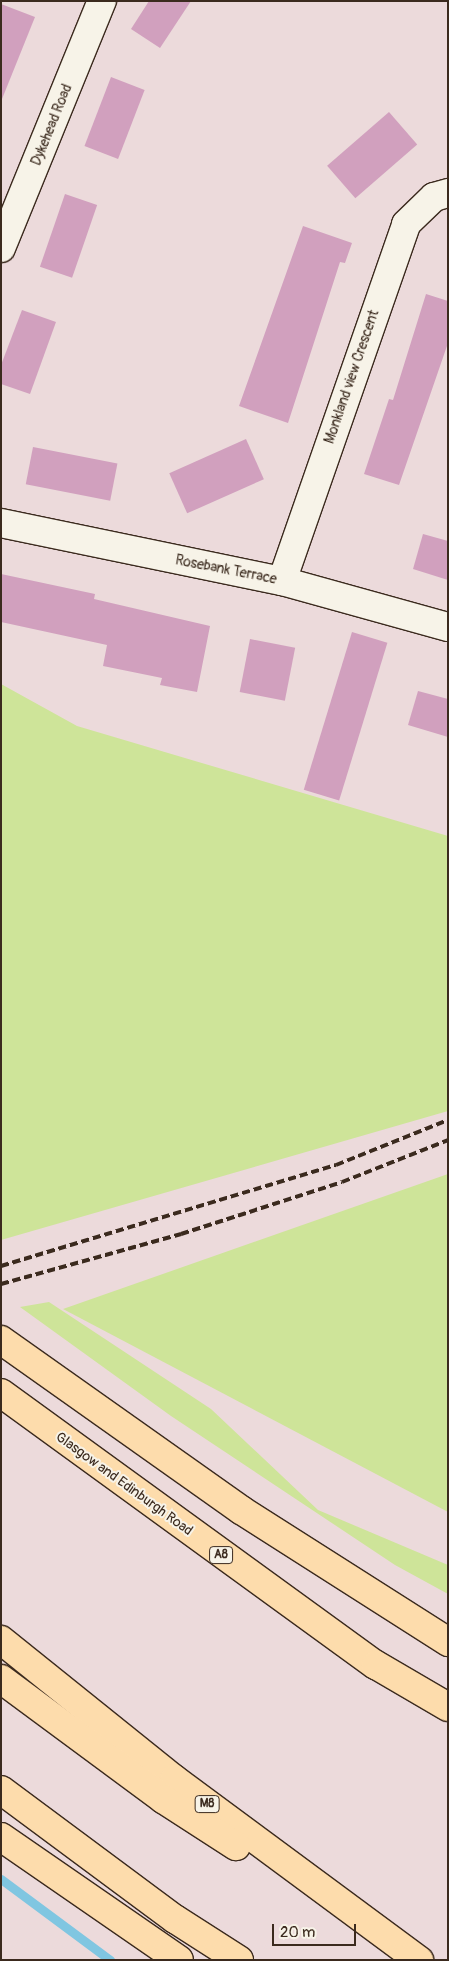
<!DOCTYPE html>
<html>
<head>
<meta charset="utf-8">
<style>
  body { margin:0 }
  #map { position:relative; width:449px; height:1961px; overflow:hidden; background:#ecdadb; font-family:Pangolin,sans-serif }
  div>[style] { position:absolute }
  .green>* { inset:0; background:#cee499 }
  .stream>* { height:9px; margin:-4.5px; padding:0 4.5px; transform-origin:4.5px; border-radius:4.5px; background:#80c6e1 }
  .building>* { inset:0; background:#d1a0be; transform-origin:0 0 }
  .roads { filter:drop-shadow(1px 0 #3b2a1e) drop-shadow(-1px 0 #3b2a1e) drop-shadow(0 1px #3b2a1e) drop-shadow(0 -1px #3b2a1e) }
  .minor>* { height:28px; margin:-14px; padding:0 14px; transform-origin:14px; border-radius:14px; background:#f7f3e8 }
  .highway>* { height:28px; margin:-14px; padding:0 14px; transform-origin:14px; border-radius:14px; background:#fddcac }
  .rail>* { height:4px; margin-top:-2px; transform-origin:0; background:repeating-linear-gradient(90deg,#3b2a1e 0 8px,transparent 0 12px) }
  span { translate:-50% -50%; white-space:nowrap; text-align:center; line-height:1.15; -webkit-text-stroke:4px #f7f3e8; paint-order:stroke }
  .shield-label span { padding:1px 4px; background:#f7f3e8; border:1px solid; border-radius:4px; -webkit-text-stroke-width:0 }
  .shield-label { font-size:12px; color:#3b2a1e; font-weight:700 }
  .street-label { font-size:14px; color:#3b2a1e }
  .frame { position:absolute; inset:0; border:2px solid #3b2a1e; pointer-events:none }
  .scale { position:absolute; left:272px; top:1924px; width:84px; height:22px; box-sizing:border-box; border:2px solid #3b2a1e; border-top:0; padding-left:6px; font-size:15px; line-height:18px; white-space:nowrap; color:#3b2a1e; -webkit-text-stroke:4px #f7f3e8; paint-order:stroke }
</style>
</head>
<body>
<div id="map">
  <div class="green">
    <div style="clip-path:polygon(1px 684px,77px 726px,448px 836px,448px 1111px,1px 1240px)"></div>
    <div style="clip-path:polygon(448px 1174px,448px 1512px,63px 1309px)"></div>
    <div style="clip-path:polygon(49px 1302px,211px 1409px,318px 1510px,448px 1565px,448px 1594px,395px 1565px,171px 1416px,20px 1307px)"></div>
  </div>
  <div class="stream">
    <div style="left:1px;top:1879px;width:136px;rotate:36.6deg"></div>
  </div>
  <div class="building">
    <div style="clip-path:polygon(149px 1px,191px 1px,160px 48px,131px 29px)"></div>
    <div style="clip-path:polygon(1px 4px,35px 17px,2px 99px,1px 98px)"></div>
    <div style="left:111px;top:77px;width:36px;height:74px;rotate:21deg"></div>
    <div style="left:389px;top:112px;width:43px;height:82px;rotate:49deg"></div>
    <div style="left:65px;top:194px;width:34px;height:77px;rotate:19deg"></div>
    <div style="clip-path:polygon(303px 226px,352px 243px,345px 263px,340px 262px,288px 423px,239px 406px)"></div>
    <div style="clip-path:polygon(426px 294px,448px 301px,448px 343px,399px 485px,364px 474px,389px 399px,393px 400px)"></div>
    <div style="clip-path:polygon(22px 310px,56px 322px,30px 394px,1px 384px,1px 365px)"></div>
    <div style="left:246px;top:439px;width:44px;height:84px;rotate:66deg"></div>
    <div style="left:33px;top:447px;width:86px;height:38px;rotate:11deg"></div>
    <div style="clip-path:polygon(423px 534px,448px 541px,448px 580px,413px 569px)"></div>
    <div style="clip-path:polygon(1px 574px,95px 594px,94px 599px,210px 626px,197px 692px,160px 685px,162px 678px,103px 666px,107px 645px,1px 622px)"></div>
    <div style="left:352px;top:632px;width:37px;height:165px;rotate:17deg"></div>
    <div style="left:250px;top:639px;width:46px;height:54px;rotate:11deg"></div>
    <div style="clip-path:polygon(418px 691px,448px 699px,448px 737px,408px 725px)"></div>
  </div>
  <div class="roads">
    <div class="minor">
      <div style="left:1px;top:248px;width:267px;rotate:-67.8deg"></div>
      <div style="left:1px;top:523px;width:287px;rotate:11.7deg"></div>
      <div style="left:282px;top:581px;width:172px;rotate:15.5deg"></div>
      <div style="left:282px;top:581px;width:378px;rotate:-70.8deg"></div>
      <div style="left:406px;top:224px;width:39px;rotate:-44deg"></div>
      <div style="left:434px;top:197px;width:15px;rotate:-16deg"></div>
    </div>
    <div class="highway">
      <div style="left:1px;top:1340px;width:294px;rotate:35.3deg"></div>
      <div style="left:241px;top:1510px;width:246px;rotate:32.5deg"></div>
      <div style="left:1px;top:1393px;width:463px;rotate:36deg"></div>
      <div style="left:376px;top:1665px;width:83px;rotate:30.3deg"></div>
      <div style="left:1px;top:1640px;width:222px;rotate:38.8deg"></div>
      <div style="left:174px;top:1779px;width:305px;rotate:36.5deg"></div>
      <div style="left:1px;top:1679px;width:202px;rotate:36.5deg"></div>
      <div style="left:163px;top:1799px;width:87px;rotate:32.8deg"></div>
      <div style="left:1px;top:1790px;width:217px;rotate:36.6deg"></div>
      <div style="left:175px;top:1919px;width:76px;rotate:32.6deg"></div>
      <div style="left:1px;top:1837px;width:216px;rotate:34.6deg"></div>
    </div>
  </div>
  <div class="rail">
    <div style="left:1px;top:1266px;width:350px;rotate:-16.8deg"></div>
    <div style="left:336px;top:1165px;width:121px;rotate:-21.9deg"></div>
    <div style="left:1px;top:1284px;width:187px;rotate:-15.5deg"></div>
    <div style="left:181px;top:1234px;width:169px;rotate:-17.9deg"></div>
    <div style="left:342px;top:1182px;width:114px;rotate:-21.6deg"></div>
  </div>
  <div class="shield-label">
    <span style="left:221px;top:1555px">A8</span>
    <span style="left:207px;top:1804px">M8</span>
  </div>
  <div class="street-label">
    <span style="left:52px;top:125px;rotate:-68deg">Dykehead Road</span>
    <span style="left:352px;top:377px;rotate:-71deg">Monkland view Crescent</span>
    <span style="left:226px;top:570px;rotate:11deg">Rosebank Terrace</span>
    <span style="left:124px;top:1484px;rotate:36deg">Glasgow and Edinburgh Road</span>
  </div>
  <div class="frame"></div>
  <div class="scale">20 m</div>
</div>
</body>
</html>
